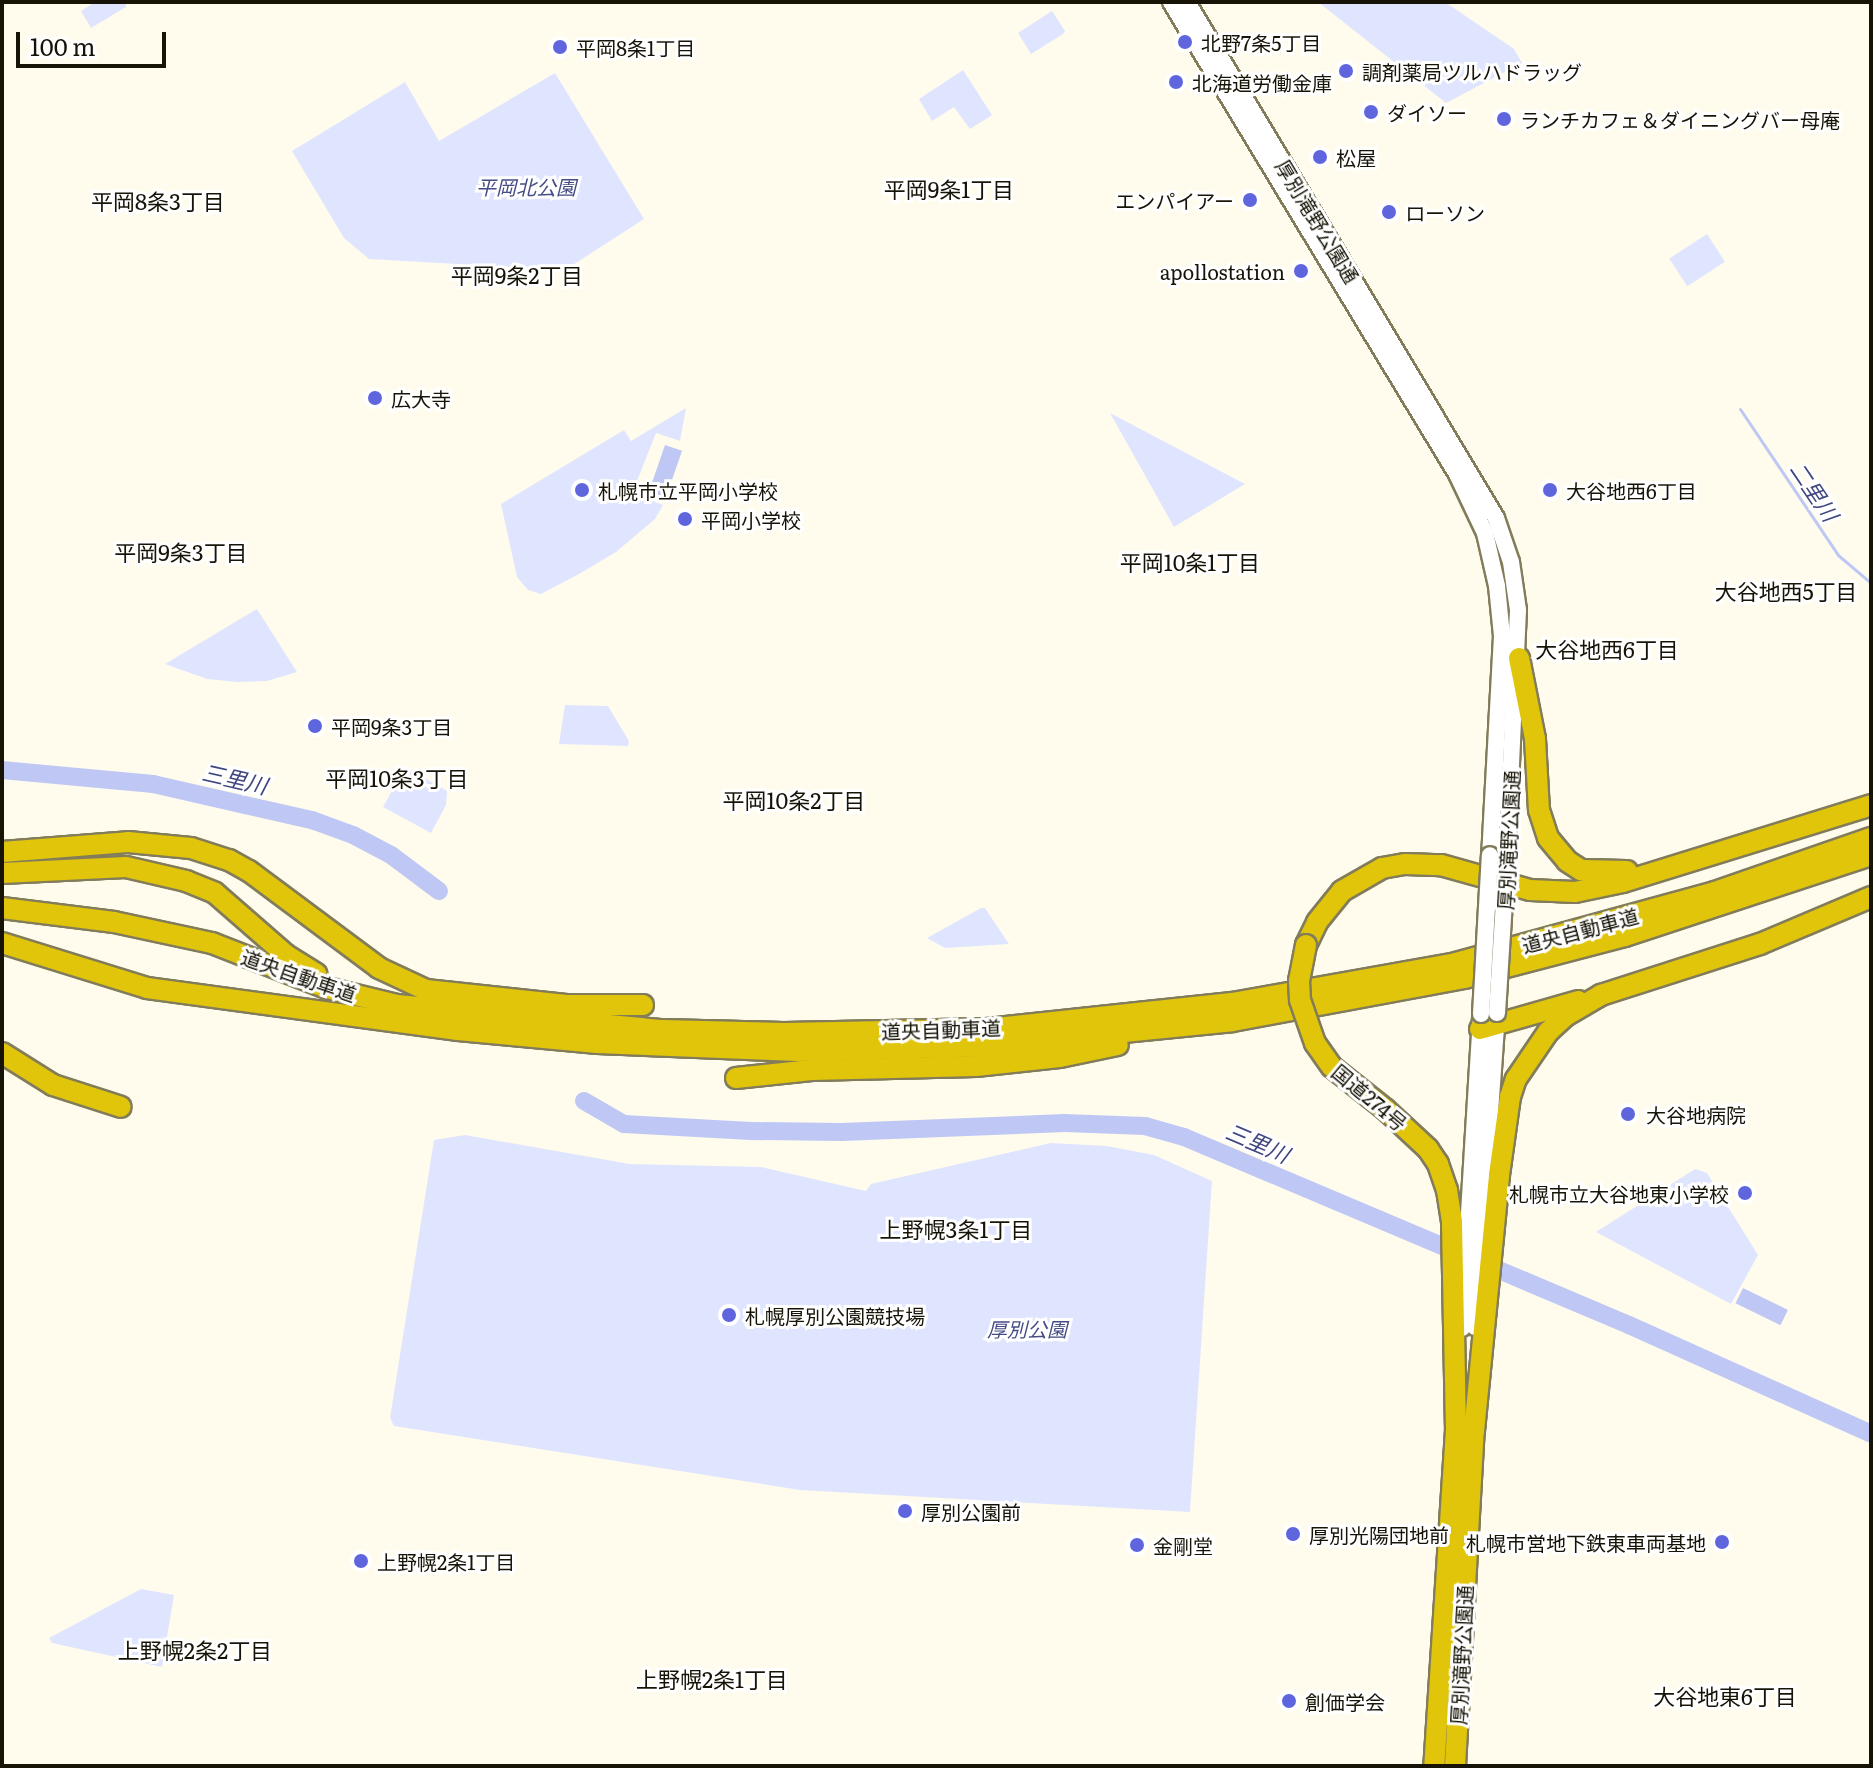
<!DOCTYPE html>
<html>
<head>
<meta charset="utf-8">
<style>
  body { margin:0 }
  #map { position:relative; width:1873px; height:1768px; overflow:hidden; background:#fffced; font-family:Literata,"Noto Sans JP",serif }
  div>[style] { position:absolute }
  .green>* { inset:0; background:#e0e5ff; transform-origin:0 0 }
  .water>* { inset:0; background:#bfc8f4; transform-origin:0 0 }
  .stream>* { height:3px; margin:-1.5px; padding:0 1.5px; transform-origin:1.5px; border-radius:1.5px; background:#bfc8f4 }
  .river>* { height:18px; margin:-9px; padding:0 9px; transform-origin:9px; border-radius:9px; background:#bfc8f4 }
  .roads { filter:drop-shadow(2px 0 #827c5a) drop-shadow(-2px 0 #827c5a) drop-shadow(0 2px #827c5a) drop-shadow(0 -2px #827c5a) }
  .secondary>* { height:16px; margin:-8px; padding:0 8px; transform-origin:8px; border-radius:8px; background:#fff }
  .highway>* { height:20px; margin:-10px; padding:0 10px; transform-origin:10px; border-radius:10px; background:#e0c50b }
  .bridges { filter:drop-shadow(2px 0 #827c5a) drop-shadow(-2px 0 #827c5a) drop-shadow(0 2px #827c5a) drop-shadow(0 -2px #827c5a) }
  .secondary-bridge>* { height:16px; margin:-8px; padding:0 8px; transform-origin:8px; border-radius:8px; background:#fff }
  .highway-bridge>* { height:20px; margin:-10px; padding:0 10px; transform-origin:10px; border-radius:10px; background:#e0c50b }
  .dots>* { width:22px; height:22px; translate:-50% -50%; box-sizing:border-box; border:4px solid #fff; border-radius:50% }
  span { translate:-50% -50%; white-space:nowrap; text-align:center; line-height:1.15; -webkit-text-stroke:6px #fff; paint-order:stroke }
  .poi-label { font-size:20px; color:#171407 }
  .left { translate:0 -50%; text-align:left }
  .right { translate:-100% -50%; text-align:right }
  .park-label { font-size:20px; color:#464d85; font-style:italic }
  .street-label { font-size:20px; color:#171407 }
  .neighbourhood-label { font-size:22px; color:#171407 }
  .water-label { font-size:22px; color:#40467e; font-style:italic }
  .frame { position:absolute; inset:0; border:4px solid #171407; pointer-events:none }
  .scale { position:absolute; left:16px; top:32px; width:150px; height:36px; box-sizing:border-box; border:4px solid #171407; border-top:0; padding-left:10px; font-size:24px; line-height:28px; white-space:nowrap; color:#171407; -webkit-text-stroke:6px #fff; paint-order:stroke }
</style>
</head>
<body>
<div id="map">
  <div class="green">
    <div style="clip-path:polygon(95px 2px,126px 2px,126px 7px,91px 28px,81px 11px)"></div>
    <div style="clip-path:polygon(1318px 2px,1445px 2px,1514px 49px,1522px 63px,1446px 103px)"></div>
    <div style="clip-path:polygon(1052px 11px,1065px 31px,1063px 34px,1031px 54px,1018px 33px)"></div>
    <div style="clip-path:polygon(963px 70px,992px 115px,970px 129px,954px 107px,932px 121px,919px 99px)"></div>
    <div style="clip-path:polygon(555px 73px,644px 219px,565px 270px,369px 259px,344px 238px,292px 151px,405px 82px,439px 141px)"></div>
    <div style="left:1707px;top:234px;width:33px;height:45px;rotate:57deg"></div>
    <div style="clip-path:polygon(686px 408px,680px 441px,656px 433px,637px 481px,645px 498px,663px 505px,655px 519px,616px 552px,579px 574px,541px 594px,528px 590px,517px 577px,501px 504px,624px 430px,631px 441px)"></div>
    <div style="clip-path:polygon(1110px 413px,1245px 484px,1174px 527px)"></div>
    <div style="clip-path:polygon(257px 609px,297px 672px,267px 681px,237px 682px,207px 679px,165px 664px)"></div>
    <div style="clip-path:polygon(565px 705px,608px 706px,629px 741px,628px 746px,559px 744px)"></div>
    <div style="clip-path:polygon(411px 770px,447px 791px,446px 805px,431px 833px,383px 807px,400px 776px)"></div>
    <div style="clip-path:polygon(981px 908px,985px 908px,1009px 944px,945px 948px,927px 938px)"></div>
    <div style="clip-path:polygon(465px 1135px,630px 1164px,761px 1167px,866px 1191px,871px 1184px,1051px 1143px,1107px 1146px,1154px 1155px,1212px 1181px,1190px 1512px,800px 1490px,394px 1426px,390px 1418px,434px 1140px)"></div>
    <div style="clip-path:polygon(1695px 1169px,1707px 1173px,1758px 1255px,1731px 1304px,1596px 1232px)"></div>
    <div style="clip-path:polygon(141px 1589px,174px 1595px,162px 1667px,52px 1643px,49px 1638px)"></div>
  </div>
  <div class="water">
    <div style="left:665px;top:445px;width:18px;height:54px;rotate:19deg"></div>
    <div style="left:1743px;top:1288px;width:50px;height:17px;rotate:26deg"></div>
  </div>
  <div class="stream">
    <div style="left:1740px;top:409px;width:176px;rotate:56.1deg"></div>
    <div style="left:1838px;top:555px;width:43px;rotate:40.3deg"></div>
  </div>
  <div class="river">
    <div style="left:2px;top:770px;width:152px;rotate:5.3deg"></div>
    <div style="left:153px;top:784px;width:163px;rotate:12.8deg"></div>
    <div style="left:312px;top:820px;width:44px;rotate:20.1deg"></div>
    <div style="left:353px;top:835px;width:43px;rotate:27.8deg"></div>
    <div style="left:391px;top:855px;width:60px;rotate:36.9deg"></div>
    <div style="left:584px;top:1101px;width:46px;rotate:29.9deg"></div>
    <div style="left:624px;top:1124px;width:127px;rotate:3.2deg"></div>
    <div style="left:751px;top:1131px;width:91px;rotate:0.6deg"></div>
    <div style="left:842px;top:1132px;width:223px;rotate:-2.3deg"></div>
    <div style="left:1065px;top:1123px;width:80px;rotate:2.1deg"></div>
    <div style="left:1145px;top:1126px;width:41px;rotate:15.8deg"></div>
    <div style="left:1184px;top:1137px;width:483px;rotate:22.9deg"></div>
    <div style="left:1629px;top:1325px;width:265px;rotate:24.2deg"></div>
  </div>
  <div class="roads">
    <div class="secondary">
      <div style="left:1171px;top:2px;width:552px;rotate:58.79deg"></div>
      <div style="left:1457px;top:474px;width:65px;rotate:64.6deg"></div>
      <div style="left:1485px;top:533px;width:54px;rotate:77.2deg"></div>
      <div style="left:1497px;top:586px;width:50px;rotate:84.3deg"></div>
      <div style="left:1502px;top:636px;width:219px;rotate:93.1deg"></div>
      <div style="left:1187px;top:2px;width:601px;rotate:59.09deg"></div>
      <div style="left:1496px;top:518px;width:46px;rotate:71.2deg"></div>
      <div style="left:1511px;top:562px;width:49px;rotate:81.7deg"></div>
      <div style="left:1518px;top:610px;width:245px;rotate:92.6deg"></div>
      <div style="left:1475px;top:1327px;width:313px;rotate:-86deg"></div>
      <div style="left:1462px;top:1328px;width:309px;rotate:-86.5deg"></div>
    </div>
    <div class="highway">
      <div style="left:1519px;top:658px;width:83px;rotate:78.8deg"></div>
      <div style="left:1535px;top:739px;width:71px;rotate:86.8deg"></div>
      <div style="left:1539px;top:810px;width:29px;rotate:72deg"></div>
      <div style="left:1548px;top:838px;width:30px;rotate:50deg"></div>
      <div style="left:1567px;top:861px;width:17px;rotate:33deg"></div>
      <div style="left:1581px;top:870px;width:46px;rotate:1.2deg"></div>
      <div style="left:2px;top:852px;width:126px;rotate:-4.5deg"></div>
      <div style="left:128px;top:842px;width:63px;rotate:5.4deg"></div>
      <div style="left:191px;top:848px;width:40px;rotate:18deg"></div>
      <div style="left:229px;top:860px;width:23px;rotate:29deg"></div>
      <div style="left:249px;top:871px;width:162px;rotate:36.7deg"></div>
      <div style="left:379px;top:968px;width:52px;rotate:25.1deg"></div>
      <div style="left:426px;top:990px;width:141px;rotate:6.1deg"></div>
      <div style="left:566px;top:1005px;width:77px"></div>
      <div style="left:2px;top:873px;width:124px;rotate:-2.8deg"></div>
      <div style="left:126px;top:867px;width:62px;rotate:13.1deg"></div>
      <div style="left:186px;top:881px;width:31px;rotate:22deg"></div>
      <div style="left:215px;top:893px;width:94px;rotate:41.1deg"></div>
      <div style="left:286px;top:955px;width:36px;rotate:32deg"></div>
      <div style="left:2px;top:908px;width:113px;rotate:7.1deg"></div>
      <div style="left:114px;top:922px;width:100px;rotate:12.1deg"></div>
      <div style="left:212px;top:943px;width:123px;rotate:21.4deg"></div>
      <div style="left:327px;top:988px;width:72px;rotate:13.7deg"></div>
      <div style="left:397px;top:1005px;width:267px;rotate:5.4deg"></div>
      <div style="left:663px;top:1030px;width:121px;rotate:1.4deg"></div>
      <div style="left:784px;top:1033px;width:203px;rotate:-1.1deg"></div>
      <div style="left:987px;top:1029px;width:246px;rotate:-6.1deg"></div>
      <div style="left:1232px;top:1003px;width:228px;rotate:-10.1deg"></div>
      <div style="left:1456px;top:963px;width:269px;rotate:-15.3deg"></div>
      <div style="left:1715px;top:892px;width:165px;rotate:-19.1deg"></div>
      <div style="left:2px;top:943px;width:152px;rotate:17.2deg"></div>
      <div style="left:147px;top:988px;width:314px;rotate:7.7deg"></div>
      <div style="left:458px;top:1030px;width:140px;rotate:5.3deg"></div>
      <div style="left:597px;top:1043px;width:200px;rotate:2.3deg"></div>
      <div style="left:797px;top:1051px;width:186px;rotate:-1.5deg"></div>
      <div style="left:983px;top:1046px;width:250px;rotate:-5.7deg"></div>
      <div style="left:1232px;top:1021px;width:236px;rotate:-10.5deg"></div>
      <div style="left:1464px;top:978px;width:166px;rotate:-14.6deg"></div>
      <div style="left:1625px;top:936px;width:259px;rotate:-18.2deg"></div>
      <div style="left:1306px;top:945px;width:25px;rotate:-64deg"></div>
      <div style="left:1317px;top:922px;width:40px;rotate:-51deg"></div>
      <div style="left:1342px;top:891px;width:46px;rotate:-29.9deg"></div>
      <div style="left:1382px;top:868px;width:23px;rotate:-10deg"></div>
      <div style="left:1405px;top:864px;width:36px;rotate:2deg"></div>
      <div style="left:1441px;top:865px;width:92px;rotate:15.7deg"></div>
      <div style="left:1530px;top:890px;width:45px;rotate:2.5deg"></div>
      <div style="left:1575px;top:892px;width:49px;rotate:-11.8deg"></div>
      <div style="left:1623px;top:882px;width:260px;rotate:-17.2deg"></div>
      <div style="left:1480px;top:1029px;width:102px;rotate:-15.9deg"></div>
      <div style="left:2px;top:1053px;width:60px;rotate:32.1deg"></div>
      <div style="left:53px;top:1085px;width:71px;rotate:17.9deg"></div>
      <div style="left:1332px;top:1067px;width:68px;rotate:38.4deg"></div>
      <div style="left:1385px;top:1109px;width:59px;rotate:42.9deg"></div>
      <div style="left:1428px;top:1149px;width:18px;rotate:56deg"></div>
      <div style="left:1438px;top:1164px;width:28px;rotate:71deg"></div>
      <div style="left:1447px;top:1190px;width:33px;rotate:81deg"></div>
      <div style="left:1452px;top:1223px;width:207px;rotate:88.9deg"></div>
      <div style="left:1456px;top:1430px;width:337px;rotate:93.7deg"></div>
      <div style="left:736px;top:1078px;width:76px;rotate:-6deg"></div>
      <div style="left:812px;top:1070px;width:164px;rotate:-1.4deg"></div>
      <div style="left:976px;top:1066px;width:84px;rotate:-6.1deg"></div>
      <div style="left:1060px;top:1057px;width:59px;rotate:-11.7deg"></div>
      <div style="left:1455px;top:1766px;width:336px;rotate:-86.8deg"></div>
      <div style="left:1474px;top:1431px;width:257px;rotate:-84.4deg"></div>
      <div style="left:1499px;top:1175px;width:79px;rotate:-82deg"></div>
      <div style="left:1510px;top:1097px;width:19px;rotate:-72deg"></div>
      <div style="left:1516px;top:1079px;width:57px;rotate:-55.8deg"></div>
      <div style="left:1548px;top:1032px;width:23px;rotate:-43deg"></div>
      <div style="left:1565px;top:1016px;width:42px;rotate:-30.3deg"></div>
      <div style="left:1601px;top:995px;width:167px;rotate:-17.8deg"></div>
      <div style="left:1760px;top:944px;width:121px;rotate:-22.9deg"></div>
    </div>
  </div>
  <div class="bridges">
    <div class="secondary-bridge">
      <div style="left:1497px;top:1013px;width:158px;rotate:-86.4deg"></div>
      <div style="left:1481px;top:1014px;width:159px;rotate:-86.8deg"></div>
    </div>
    <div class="highway-bridge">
      <div style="left:1306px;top:945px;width:37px;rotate:101deg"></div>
      <div style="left:1299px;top:981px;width:19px;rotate:87deg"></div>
      <div style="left:1300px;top:1000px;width:46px;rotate:70.8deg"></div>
      <div style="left:1315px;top:1043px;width:29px;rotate:55deg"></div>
    </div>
  </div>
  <div class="dots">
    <div style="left:1185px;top:42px;background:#5f65dd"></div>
    <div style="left:560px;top:47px;background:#5f65dd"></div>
    <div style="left:1346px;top:71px;background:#5f65dd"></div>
    <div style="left:1176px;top:82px;background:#5f65dd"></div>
    <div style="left:1371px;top:112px;background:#5f65dd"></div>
    <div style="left:1504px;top:119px;background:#5f65dd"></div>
    <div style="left:1320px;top:157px;background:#5f65dd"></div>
    <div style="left:1250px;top:200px;background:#5f65dd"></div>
    <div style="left:1389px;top:212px;background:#5f65dd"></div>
    <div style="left:1301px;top:271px;background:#5f65dd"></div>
    <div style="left:375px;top:398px;background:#5f65dd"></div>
    <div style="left:582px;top:490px;background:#5f65dd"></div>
    <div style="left:1550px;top:490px;background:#5f65dd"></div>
    <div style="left:685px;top:519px;background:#5f65dd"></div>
    <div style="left:315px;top:726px;background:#5f65dd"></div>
    <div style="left:1628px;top:1114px;background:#5f65dd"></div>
    <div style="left:1745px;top:1193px;background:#5f65dd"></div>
    <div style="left:729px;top:1315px;background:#5f65dd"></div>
    <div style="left:905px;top:1511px;background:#5f65dd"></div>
    <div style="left:1293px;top:1534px;background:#5f65dd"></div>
    <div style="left:1722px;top:1542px;background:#5f65dd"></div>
    <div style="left:1137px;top:1545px;background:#5f65dd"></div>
    <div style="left:361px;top:1561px;background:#5f65dd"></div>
    <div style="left:1289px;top:1701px;background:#5f65dd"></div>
  </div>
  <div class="poi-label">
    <span class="left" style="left:1201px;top:42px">北野7条5丁目</span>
    <span class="left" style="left:576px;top:47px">平岡8条1丁目</span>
    <span class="left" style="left:1362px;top:71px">調剤薬局ツルハドラッグ</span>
    <span class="left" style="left:1192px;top:82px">北海道労働金庫</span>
    <span class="left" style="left:1387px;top:112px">ダイソー</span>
    <span class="left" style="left:1520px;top:119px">ランチカフェ＆ダイニングバー母庵</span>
    <span class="left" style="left:1336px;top:157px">松屋</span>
    <span class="right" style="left:1234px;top:200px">エンパイアー</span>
    <span class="left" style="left:1405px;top:212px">ローソン</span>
    <span class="right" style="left:1285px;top:271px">apollostation</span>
    <span class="left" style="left:391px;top:398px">広大寺</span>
    <span class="left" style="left:598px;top:490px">札幌市立平岡小学校</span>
    <span class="left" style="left:1566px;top:490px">大谷地西6丁目</span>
    <span class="left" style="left:701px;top:519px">平岡小学校</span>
    <span class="left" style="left:331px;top:726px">平岡9条3丁目</span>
    <span class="left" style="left:1646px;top:1114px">大谷地病院</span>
    <span class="right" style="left:1729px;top:1193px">札幌市立大谷地東小学校</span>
    <span class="left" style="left:745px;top:1315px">札幌厚別公園競技場</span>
    <span class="left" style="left:921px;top:1511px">厚別公園前</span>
    <span class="left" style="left:1309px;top:1534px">厚別光陽団地前</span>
    <span class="right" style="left:1706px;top:1542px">札幌市営地下鉄東車両基地</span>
    <span class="left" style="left:1153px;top:1545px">金剛堂</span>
    <span class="left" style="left:377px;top:1561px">上野幌2条1丁目</span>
    <span class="left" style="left:1305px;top:1701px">創価学会</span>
  </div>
  <div class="park-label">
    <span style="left:526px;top:186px">平岡北公園</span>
    <span style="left:1027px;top:1328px">厚別公園</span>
  </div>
  <div class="street-label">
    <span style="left:1318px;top:221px;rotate:59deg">厚別滝野公園通</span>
    <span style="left:1508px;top:840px;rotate:-87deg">厚別滝野公園通</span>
    <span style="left:1580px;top:930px;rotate:-15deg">道央自動車道</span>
    <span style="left:299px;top:975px;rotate:19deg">道央自動車道</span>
    <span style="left:941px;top:1029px;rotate:-2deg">道央自動車道</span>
    <span style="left:1370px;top:1097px;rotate:40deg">国道274号</span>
    <span style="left:1461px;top:1655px;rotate:-87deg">厚別滝野公園通</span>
  </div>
  <div class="neighbourhood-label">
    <span style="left:949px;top:189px">平岡9条1丁目</span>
    <span style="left:158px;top:201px">平岡8条3丁目</span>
    <span style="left:517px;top:275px">平岡9条2丁目</span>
    <span style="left:181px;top:552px">平岡9条3丁目</span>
    <span style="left:1190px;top:562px">平岡10条1丁目</span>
    <span style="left:1786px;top:591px">大谷地西5丁目</span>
    <span style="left:1607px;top:649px">大谷地西6丁目</span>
    <span style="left:397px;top:778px">平岡10条3丁目</span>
    <span style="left:794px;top:800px">平岡10条2丁目</span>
    <span style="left:956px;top:1229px">上野幌3条1丁目</span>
    <span style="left:195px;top:1650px">上野幌2条2丁目</span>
    <span style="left:712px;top:1679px">上野幌2条1丁目</span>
    <span style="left:1725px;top:1696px">大谷地東6丁目</span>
  </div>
  <div class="water-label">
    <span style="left:1815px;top:491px;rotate:56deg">二里川</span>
    <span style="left:235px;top:778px;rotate:13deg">三里川</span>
    <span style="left:1258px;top:1142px;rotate:23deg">三里川</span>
  </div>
  <div class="frame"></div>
  <div class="scale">100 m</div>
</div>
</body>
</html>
